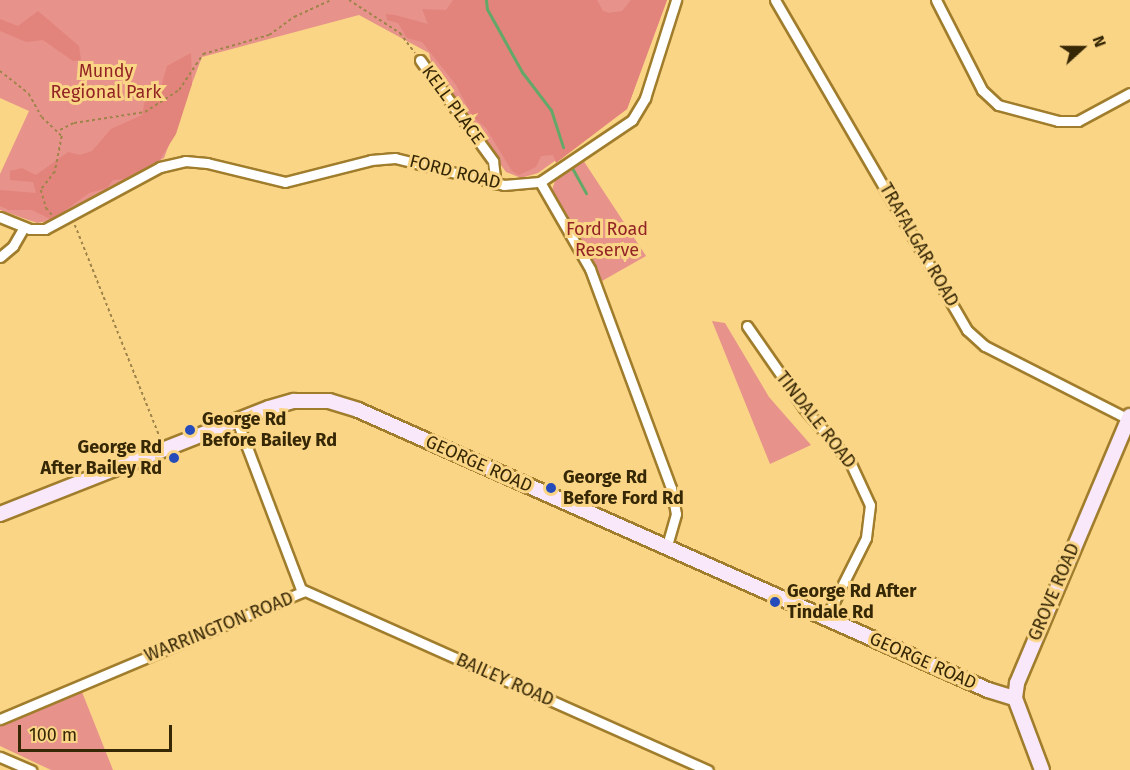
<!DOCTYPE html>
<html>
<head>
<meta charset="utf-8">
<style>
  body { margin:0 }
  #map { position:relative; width:1130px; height:770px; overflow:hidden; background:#fad586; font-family:"Fira Sans",sans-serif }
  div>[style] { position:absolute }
  .green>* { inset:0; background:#e7928b }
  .forest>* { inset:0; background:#e2847c }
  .stream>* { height:3px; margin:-1.5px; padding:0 1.5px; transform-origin:1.5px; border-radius:1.5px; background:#64a867 }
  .path>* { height:1.5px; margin-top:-0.75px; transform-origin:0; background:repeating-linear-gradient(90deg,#9f844a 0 3px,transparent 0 6px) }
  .roads { filter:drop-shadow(2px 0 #a07d2c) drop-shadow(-2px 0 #a07d2c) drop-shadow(0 2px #a07d2c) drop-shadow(0 -2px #a07d2c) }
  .street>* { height:9px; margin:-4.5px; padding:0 4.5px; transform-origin:4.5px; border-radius:4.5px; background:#fff }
  .secondary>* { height:14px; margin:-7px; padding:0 7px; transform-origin:7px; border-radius:7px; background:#f9e7fa }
  .dots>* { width:16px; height:16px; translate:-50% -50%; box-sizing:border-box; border:3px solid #fad586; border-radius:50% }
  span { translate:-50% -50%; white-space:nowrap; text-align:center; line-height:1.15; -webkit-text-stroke:6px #fad586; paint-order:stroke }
  .park-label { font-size:18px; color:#932425 }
  .street-label { font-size:18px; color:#362705 }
  .poi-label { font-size:18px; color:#362705; font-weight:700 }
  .left { translate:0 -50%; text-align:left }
  .right { translate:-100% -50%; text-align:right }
  .north { position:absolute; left:1052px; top:18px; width:60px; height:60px; -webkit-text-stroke:4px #fad586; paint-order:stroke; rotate:69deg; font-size:16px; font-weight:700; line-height:24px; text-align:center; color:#362705 }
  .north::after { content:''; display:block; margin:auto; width:21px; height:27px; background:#362705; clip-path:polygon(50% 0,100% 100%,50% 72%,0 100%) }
  .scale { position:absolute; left:18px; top:725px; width:154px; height:27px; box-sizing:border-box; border:3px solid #362705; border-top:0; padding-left:8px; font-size:18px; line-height:21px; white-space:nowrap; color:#362705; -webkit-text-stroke:4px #fad586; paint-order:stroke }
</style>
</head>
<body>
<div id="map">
  <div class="green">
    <div style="clip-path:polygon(0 0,667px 0,627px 109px,538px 173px,521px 178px,506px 172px,434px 74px,429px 53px,359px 15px,202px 57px,164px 158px,54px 220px,37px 223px,0 210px,0 174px,29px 111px,0 98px)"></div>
    <div style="clip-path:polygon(583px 160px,646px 256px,602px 281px,552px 190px,556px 178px)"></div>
    <div style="clip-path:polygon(712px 321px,725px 323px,769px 397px,811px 445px,770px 464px)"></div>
    <div style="clip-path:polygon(80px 687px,113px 770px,51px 770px,0 746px,0 725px,7px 719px)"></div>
  </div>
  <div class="forest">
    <div style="clip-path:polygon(453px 0,597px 0,603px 11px,609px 13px,622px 11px,631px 0,667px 0,627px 109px,556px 163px,553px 155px,541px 156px,536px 167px,519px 175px,512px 171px,486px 128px,473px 117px,456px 85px,422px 42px,407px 38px,398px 23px,387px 20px,386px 14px,395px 15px,428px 24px,422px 9px,446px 10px)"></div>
    <div style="clip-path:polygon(38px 11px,79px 46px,81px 60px,73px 61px,43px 40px,26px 42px,0 31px,0 19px,18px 26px)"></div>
    <div style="clip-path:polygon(191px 53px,192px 84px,176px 134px,159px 161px,124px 179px,113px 180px,107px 188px,89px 193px,52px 220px,32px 210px,9px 210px,0 206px,0 190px,36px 193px,33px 182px,10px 180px,10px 171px,22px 168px,36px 175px,68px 152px,80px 155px,92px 151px,111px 129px,142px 115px,145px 100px,161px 87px,167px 66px)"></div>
  </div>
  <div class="stream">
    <div style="left:486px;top:0;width:9px;rotate:84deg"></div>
    <div style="left:487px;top:9px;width:72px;rotate:60.9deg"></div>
    <div style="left:522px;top:72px;width:48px;rotate:52.7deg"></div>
    <div style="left:551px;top:110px;width:39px;rotate:72deg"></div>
    <div style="left:571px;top:166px;width:31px;rotate:61deg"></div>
  </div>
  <div class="path">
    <div style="left:349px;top:0;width:61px;rotate:32.9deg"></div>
    <div style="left:400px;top:33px;width:25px;rotate:53deg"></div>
    <div style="left:0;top:71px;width:37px;rotate:38deg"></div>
    <div style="left:29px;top:94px;width:26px;rotate:61deg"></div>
    <div style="left:42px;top:117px;width:28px;rotate:44deg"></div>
    <div style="left:62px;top:136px;width:37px;rotate:101deg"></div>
    <div style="left:55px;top:172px;width:23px;rotate:128deg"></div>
    <div style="left:41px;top:190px;width:19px;rotate:74deg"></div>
    <div style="left:46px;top:208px;width:9px;rotate:49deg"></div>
    <div style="left:60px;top:130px;width:16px;rotate:-27deg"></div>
    <div style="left:74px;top:123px;width:72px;rotate:-8.8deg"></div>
    <div style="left:145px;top:112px;width:40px;rotate:-32.9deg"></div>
    <div style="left:179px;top:90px;width:43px;rotate:-56.3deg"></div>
    <div style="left:203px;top:54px;width:69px;rotate:-16.1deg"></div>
    <div style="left:269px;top:35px;width:31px;rotate:-36deg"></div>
    <div style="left:294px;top:17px;width:41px;rotate:-24.7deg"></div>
    <div style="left:75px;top:225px;width:229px;rotate:68.2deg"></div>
  </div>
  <div class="roads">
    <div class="street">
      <div style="left:775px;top:0;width:382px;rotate:59.8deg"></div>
      <div style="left:967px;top:330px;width:24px;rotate:42deg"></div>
      <div style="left:985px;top:346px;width:163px;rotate:27deg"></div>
      <div style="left:936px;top:0;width:101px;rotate:62.9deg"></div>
      <div style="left:982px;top:90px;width:22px;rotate:43deg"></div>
      <div style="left:998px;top:105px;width:62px;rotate:14.9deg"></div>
      <div style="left:1058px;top:121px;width:20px"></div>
      <div style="left:1078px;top:121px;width:59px;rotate:-28.3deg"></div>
      <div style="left:420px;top:60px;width:125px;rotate:54.1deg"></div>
      <div style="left:493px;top:161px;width:23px;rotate:83deg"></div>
      <div style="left:540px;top:182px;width:100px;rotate:60.1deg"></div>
      <div style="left:590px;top:269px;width:233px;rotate:69.7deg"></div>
      <div style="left:671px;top:488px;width:26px;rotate:79deg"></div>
      <div style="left:676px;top:514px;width:35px;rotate:106deg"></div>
      <div style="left:0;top:217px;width:32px;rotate:22deg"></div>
      <div style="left:30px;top:229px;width:15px"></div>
      <div style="left:45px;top:229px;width:131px;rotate:-28.3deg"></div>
      <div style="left:160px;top:167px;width:26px;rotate:-13deg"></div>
      <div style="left:185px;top:161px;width:22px;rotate:5deg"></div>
      <div style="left:207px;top:163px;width:80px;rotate:13.7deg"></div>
      <div style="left:285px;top:182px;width:89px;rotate:-14.3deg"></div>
      <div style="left:371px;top:160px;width:24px;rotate:-5deg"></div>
      <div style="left:395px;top:158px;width:112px;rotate:13.9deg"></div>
      <div style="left:504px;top:185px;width:36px;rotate:-5deg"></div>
      <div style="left:540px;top:182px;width:111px;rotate:-34deg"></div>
      <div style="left:632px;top:120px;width:26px;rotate:-59deg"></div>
      <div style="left:645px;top:98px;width:103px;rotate:-72.4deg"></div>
      <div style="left:0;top:257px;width:17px;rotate:-40deg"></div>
      <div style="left:13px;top:246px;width:22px;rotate:-60deg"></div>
      <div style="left:747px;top:326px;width:100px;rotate:55.2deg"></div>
      <div style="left:804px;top:408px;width:71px;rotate:49.6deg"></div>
      <div style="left:850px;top:462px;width:47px;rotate:65.1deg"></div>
      <div style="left:870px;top:505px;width:33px;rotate:97deg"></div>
      <div style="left:866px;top:538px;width:89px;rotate:116.6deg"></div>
      <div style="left:303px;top:590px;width:443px;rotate:24deg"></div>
      <div style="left:0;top:719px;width:328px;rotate:-22.8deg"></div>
      <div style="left:302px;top:592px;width:183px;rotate:-110.8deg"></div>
      <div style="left:0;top:757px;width:34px;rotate:23deg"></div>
    </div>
    <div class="secondary">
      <div style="left:0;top:514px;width:289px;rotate:-21.5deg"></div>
      <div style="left:269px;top:408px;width:26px;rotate:-16deg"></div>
      <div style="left:294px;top:401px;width:35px"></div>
      <div style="left:329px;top:401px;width:30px;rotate:17deg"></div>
      <div style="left:358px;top:410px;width:689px;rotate:23.96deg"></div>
      <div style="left:988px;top:690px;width:28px;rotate:17deg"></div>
      <div style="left:1042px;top:770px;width:77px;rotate:-110.6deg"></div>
      <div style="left:1015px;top:698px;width:15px;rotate:-82deg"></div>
      <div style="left:1017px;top:683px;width:290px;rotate:-67.1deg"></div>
    </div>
  </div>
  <div class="dots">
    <div style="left:190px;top:430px;background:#264cbb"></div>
    <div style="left:174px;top:458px;background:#264cbb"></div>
    <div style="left:551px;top:488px;background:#264cbb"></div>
    <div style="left:775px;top:602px;background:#264cbb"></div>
  </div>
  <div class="park-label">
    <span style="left:106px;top:82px">Mundy<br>Regional Park</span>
    <span style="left:607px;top:240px">Ford Road<br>Reserve</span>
  </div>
  <div class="street-label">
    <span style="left:453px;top:105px;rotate:54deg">KELL PLACE</span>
    <span style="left:455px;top:172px;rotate:14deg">FORD ROAD</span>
    <span style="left:919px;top:245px;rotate:60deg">TRAFALGAR ROAD</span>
    <span style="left:816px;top:420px;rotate:52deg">TINDALE ROAD</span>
    <span style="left:479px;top:464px;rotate:24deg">GEORGE ROAD</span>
    <span style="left:1054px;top:592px;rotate:-67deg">GROVE ROAD</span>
    <span style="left:219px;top:627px;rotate:-22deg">WARRINGTON ROAD</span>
    <span style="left:923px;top:661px;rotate:24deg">GEORGE ROAD</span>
    <span style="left:505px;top:680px;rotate:24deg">BAILEY ROAD</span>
  </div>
  <div class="poi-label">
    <span class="left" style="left:202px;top:430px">George Rd<br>Before Bailey Rd</span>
    <span class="right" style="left:162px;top:458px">George Rd<br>After Bailey Rd</span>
    <span class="left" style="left:563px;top:488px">George Rd<br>Before Ford Rd</span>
    <span class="left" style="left:787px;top:602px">George Rd After<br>Tindale Rd</span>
  </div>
  <div class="north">N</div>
  <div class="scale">100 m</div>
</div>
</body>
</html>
